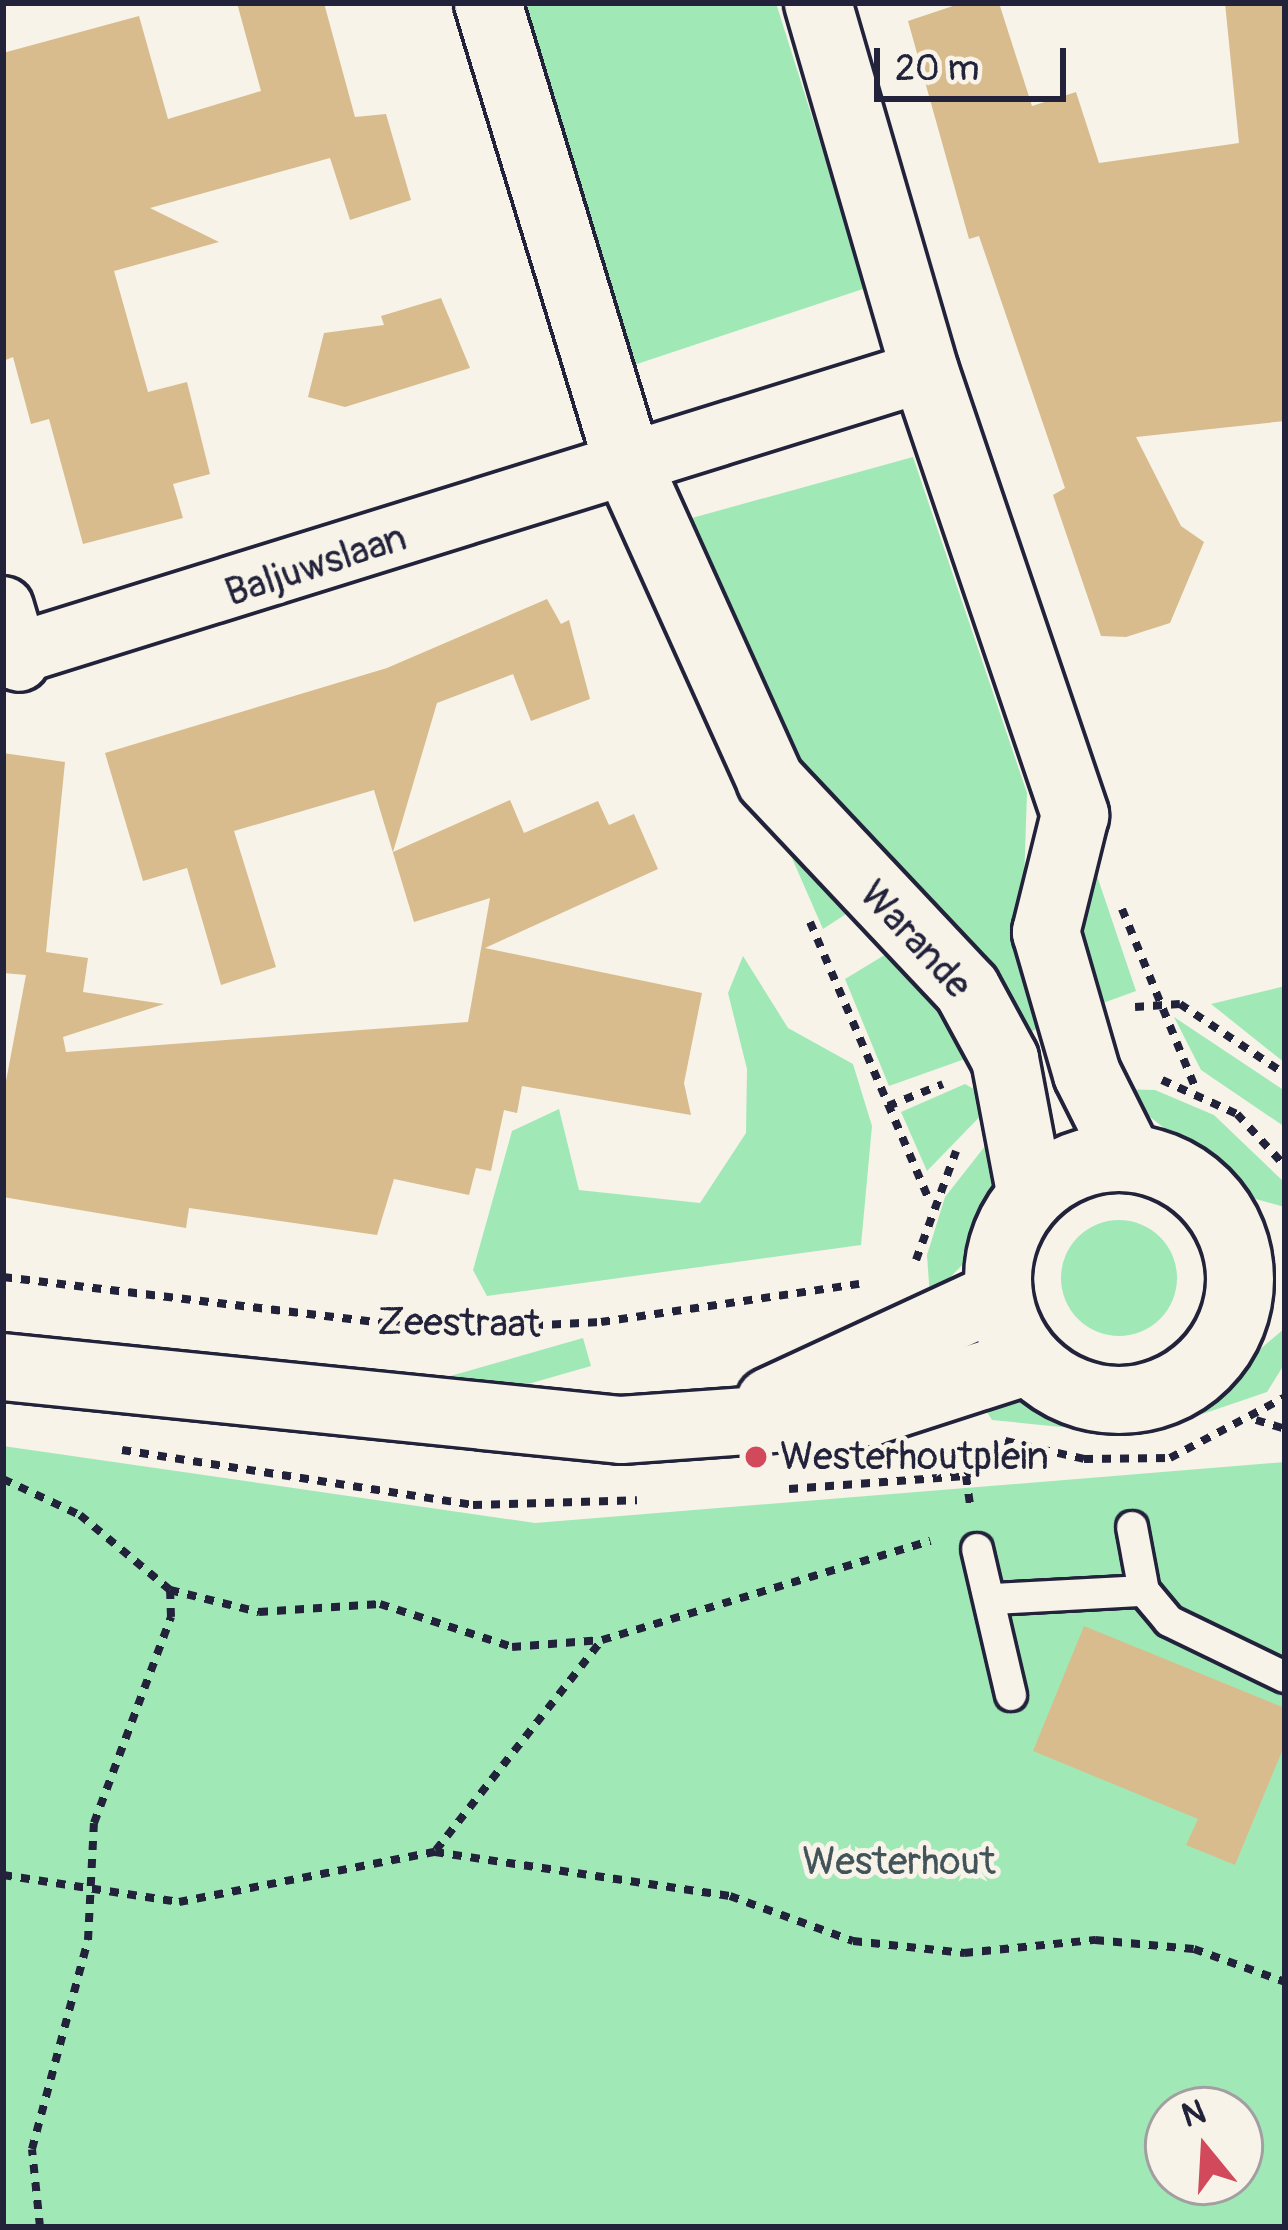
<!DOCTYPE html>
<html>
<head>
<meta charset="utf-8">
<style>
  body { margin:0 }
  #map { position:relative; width:1288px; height:2230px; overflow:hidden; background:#f7f3e8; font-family:Pangolin,sans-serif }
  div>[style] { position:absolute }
  .green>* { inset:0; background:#a0e9b7; transform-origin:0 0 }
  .round { border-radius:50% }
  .building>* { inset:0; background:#d8bc8d }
  .path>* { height:8px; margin-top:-4px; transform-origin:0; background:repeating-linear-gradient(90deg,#22223b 0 9px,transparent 0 18px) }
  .roads { filter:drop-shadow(3px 0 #22223b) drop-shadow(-3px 0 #22223b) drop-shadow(0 3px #22223b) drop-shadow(0 -3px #22223b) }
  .lane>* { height:30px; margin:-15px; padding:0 15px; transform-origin:15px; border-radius:15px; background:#f7f3e8 }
  .street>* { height:60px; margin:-30px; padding:0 30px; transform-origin:30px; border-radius:30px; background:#f7f3e8 }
  .secondary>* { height:66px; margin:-33px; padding:0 33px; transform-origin:33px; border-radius:33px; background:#f7f3e8 }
  .secondary>.ring { margin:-33px; padding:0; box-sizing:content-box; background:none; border:66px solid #f7f3e8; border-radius:50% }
  .dots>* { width:33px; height:33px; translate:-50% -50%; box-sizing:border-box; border:6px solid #f7f3e8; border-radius:50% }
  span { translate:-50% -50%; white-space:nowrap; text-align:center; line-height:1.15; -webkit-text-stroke:10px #f7f3e8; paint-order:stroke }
  .street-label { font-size:39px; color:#22223b }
  .poi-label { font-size:39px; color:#22223b }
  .left { translate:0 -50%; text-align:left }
  .park-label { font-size:39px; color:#42545a }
  .frame { position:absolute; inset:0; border:6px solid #22223b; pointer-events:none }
  .north { position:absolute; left:1144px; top:2086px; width:120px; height:120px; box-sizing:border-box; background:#f7f3e8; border:3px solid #a29fa3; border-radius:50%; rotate:342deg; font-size:33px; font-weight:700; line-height:48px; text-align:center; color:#22223b }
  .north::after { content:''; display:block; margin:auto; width:42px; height:54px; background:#d1495b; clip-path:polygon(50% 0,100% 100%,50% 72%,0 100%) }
  .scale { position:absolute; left:874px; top:48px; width:192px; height:54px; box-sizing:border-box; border:6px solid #22223b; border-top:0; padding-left:15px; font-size:36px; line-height:42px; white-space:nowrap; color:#22223b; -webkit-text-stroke:9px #f7f3e8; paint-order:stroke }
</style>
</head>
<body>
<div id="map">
  <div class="green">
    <div style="clip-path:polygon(513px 3px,776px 3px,866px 288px,622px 369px)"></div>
    <div style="clip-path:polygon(913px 457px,1027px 793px,1023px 912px,1044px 1026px,1013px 1039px,971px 955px,922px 892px,795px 779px,681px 521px)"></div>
    <div style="clip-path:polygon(781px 833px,863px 903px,823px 929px)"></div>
    <div style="clip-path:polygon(1093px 864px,1136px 991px,1081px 1011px,1076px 926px)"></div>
    <div style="clip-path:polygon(906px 942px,976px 1055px,889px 1086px,845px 979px)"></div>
    <div style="clip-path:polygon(743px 956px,788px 1028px,853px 1064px,872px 1126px,861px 1245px,487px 1296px,473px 1270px,512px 1131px,559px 1109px,579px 1190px,700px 1203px,746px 1133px,747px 1069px,728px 993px)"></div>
    <div style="clip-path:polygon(1285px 986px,1285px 1063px,1211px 1004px)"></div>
    <div style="clip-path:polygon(1174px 1017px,1285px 1091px,1285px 1127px,1201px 1070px)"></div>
    <div style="clip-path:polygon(965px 1084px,995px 1101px,927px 1171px,901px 1112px)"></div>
    <div style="clip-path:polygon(1115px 1089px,1155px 1090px,1214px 1115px,1285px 1183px,1285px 1207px,1252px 1198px)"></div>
    <div style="clip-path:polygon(993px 1136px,1002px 1182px,971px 1256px,930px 1298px,927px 1255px,945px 1197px)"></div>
    <div class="round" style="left:1061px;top:1220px;width:116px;height:116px"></div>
    <div style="clip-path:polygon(1285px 1328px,1285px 1363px,1267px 1392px,1141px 1435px,992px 1420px,979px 1400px,1036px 1403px,1099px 1427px,1145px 1424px,1191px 1408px)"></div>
    <div style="left:583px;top:1338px;width:29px;height:190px;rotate:74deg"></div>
    <div style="clip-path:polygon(evenodd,3px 1446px,535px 1523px,1285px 1462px,1285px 2227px,3px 2227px,3px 1446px,1168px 2110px,1240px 2110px,1240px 2182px,1168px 2182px,1168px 2110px)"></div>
  </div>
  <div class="building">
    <div style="clip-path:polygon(237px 3px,324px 3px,355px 117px,386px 114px,411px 200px,350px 220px,330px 158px,150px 208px,219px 242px,114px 271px,148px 392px,187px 382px,210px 474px,173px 484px,183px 518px,83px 544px,49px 419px,31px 424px,13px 357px,3px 361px,3px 53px,139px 16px,168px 119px,261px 91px)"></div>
    <div style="clip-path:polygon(962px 3px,999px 3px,1032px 106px,1076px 92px,1099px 163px,1239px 143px,1225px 3px,1285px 3px,1285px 421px,1136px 437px,1181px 526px,1204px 542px,1170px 623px,1126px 637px,1101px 636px,1053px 495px,1065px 488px,979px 236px,969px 239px,908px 21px)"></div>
    <div style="clip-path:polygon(441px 298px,470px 368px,345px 407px,308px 397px,324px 333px,384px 325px,381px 316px)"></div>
    <div style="clip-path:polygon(547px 599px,561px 624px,569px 620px,590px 699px,531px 721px,513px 674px,437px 703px,393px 852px,510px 800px,524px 833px,598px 801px,609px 825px,634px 814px,658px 869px,485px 948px,702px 993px,684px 1083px,691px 1115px,522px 1086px,517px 1113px,504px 1110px,491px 1171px,476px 1168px,469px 1195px,394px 1179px,377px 1235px,189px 1208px,186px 1228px,3px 1197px,3px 1097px,26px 975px,3px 973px,3px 753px,65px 762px,46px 952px,88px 958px,83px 992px,164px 1004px,63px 1037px,66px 1052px,468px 1022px,490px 898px,414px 922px,374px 790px,234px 831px,276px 967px,221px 985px,187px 868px,143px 881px,105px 753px,387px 668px)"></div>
    <div style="clip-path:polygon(1084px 1626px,1285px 1708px,1285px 1744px,1235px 1865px,1186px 1845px,1198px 1819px,1033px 1751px)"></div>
  </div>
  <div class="path">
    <div style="left:1122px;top:909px;width:195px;rotate:67.7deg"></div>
    <div style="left:810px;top:922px;width:302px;rotate:66.8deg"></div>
    <div style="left:1135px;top:1007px;width:45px;rotate:-3.8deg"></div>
    <div style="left:1180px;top:1004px;width:126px;rotate:33.7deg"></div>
    <div style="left:1162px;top:1080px;width:82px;rotate:24.4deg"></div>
    <div style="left:1237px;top:1114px;width:71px;rotate:47.3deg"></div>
    <div style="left:888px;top:1106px;width:59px;rotate:-21.8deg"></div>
    <div style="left:916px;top:1260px;width:116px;rotate:-69.8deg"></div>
    <div style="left:3px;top:1277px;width:444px;rotate:6.9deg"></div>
    <div style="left:444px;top:1330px;width:157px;rotate:-2.9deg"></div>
    <div style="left:601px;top:1322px;width:261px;rotate:-8.4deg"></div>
    <div style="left:1256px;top:1420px;width:30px;rotate:17deg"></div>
    <div style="left:1005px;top:1441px;width:81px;rotate:12.8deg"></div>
    <div style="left:1084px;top:1459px;width:86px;rotate:-0.7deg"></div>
    <div style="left:1170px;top:1458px;width:130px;rotate:-27.9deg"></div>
    <div style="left:122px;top:1450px;width:355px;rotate:8.9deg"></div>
    <div style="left:473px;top:1505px;width:164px;rotate:-1.7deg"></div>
    <div style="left:966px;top:1476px;width:30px;rotate:82deg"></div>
    <div style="left:3px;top:1479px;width:85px;rotate:25.1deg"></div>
    <div style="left:80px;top:1515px;width:117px;rotate:39.8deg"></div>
    <div style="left:170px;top:1590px;width:92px;rotate:13.9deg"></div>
    <div style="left:259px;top:1612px;width:121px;rotate:-3.8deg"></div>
    <div style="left:380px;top:1604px;width:139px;rotate:18deg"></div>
    <div style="left:512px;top:1647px;width:90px;rotate:-4.4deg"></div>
    <div style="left:602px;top:1640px;width:343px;rotate:-16.8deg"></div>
    <div style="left:789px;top:1489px;width:177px;rotate:-4.2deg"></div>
    <div style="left:966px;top:1476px;width:53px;rotate:-42.7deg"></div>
    <div style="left:436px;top:1850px;width:268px;rotate:-51.7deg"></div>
    <div style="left:3px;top:1875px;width:178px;rotate:8.7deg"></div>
    <div style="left:179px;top:1902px;width:261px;rotate:-11.1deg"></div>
    <div style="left:435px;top:1852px;width:298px;rotate:8.5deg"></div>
    <div style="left:730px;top:1896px;width:131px;rotate:20.1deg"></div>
    <div style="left:853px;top:1941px;width:112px;rotate:6.2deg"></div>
    <div style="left:964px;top:1953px;width:132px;rotate:-5.7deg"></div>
    <div style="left:1095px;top:1940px;width:99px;rotate:5.2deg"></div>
    <div style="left:1194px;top:1949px;width:97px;rotate:19.9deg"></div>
    <div style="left:40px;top:2227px;width:78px;rotate:-95.9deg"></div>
    <div style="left:32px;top:2149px;width:216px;rotate:-75deg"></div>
    <div style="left:88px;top:1940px;width:117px;rotate:-87.1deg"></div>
    <div style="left:94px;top:1823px;width:220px;rotate:-69.5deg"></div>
    <div style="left:171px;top:1617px;width:27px;rotate:-92deg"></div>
  </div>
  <div class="roads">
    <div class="lane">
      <div style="left:1132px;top:1527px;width:65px;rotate:79.4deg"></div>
      <div style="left:977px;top:1549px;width:150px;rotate:76.9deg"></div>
      <div style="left:994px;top:1599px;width:150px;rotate:-3.1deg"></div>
      <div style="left:1144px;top:1591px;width:39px;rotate:50deg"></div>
      <div style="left:1169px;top:1621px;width:129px;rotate:25.8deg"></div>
    </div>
    <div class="street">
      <div style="left:3px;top:607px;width:56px;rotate:73.5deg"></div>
      <div style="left:3px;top:658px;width:966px;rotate:-17.29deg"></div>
    </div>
    <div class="secondary">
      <div style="left:488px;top:3px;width:485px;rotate:73.1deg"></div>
      <div style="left:629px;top:467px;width:343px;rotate:65.7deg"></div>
      <div style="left:770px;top:780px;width:287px;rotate:46.7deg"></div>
      <div style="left:967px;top:989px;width:80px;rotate:61.5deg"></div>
      <div style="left:1005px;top:1059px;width:139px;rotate:79.3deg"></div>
      <div style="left:818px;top:3px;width:383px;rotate:73.8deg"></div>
      <div style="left:925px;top:371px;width:469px;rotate:71.3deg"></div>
      <div style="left:1075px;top:815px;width:121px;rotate:103.9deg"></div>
      <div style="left:1046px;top:932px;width:148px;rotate:73.9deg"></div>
      <div style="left:1087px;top:1074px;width:94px;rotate:63.4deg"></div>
      <div class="ring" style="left:998px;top:1158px;width:176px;height:176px"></div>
      <div style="left:3px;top:1367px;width:621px;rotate:5.82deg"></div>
      <div style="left:621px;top:1430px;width:250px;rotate:-4.1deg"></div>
      <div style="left:870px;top:1412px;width:166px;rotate:-17.9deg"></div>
      <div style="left:770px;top:1401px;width:252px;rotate:-24.8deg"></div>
    </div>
  </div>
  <div class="dots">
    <div style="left:756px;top:1457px;background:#d1495b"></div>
  </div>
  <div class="street-label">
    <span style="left:316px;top:566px;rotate:-18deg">Baljuwslaan</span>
    <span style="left:915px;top:940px;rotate:47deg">Warande</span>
    <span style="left:459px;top:1324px;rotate:1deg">Zeestraat</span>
  </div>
  <div class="poi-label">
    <span class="left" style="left:780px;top:1457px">Westerhoutplein</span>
  </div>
  <div class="park-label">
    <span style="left:899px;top:1862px">Westerhout</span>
  </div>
  <div class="frame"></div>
  <div class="north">N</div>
  <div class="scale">20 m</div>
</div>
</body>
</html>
